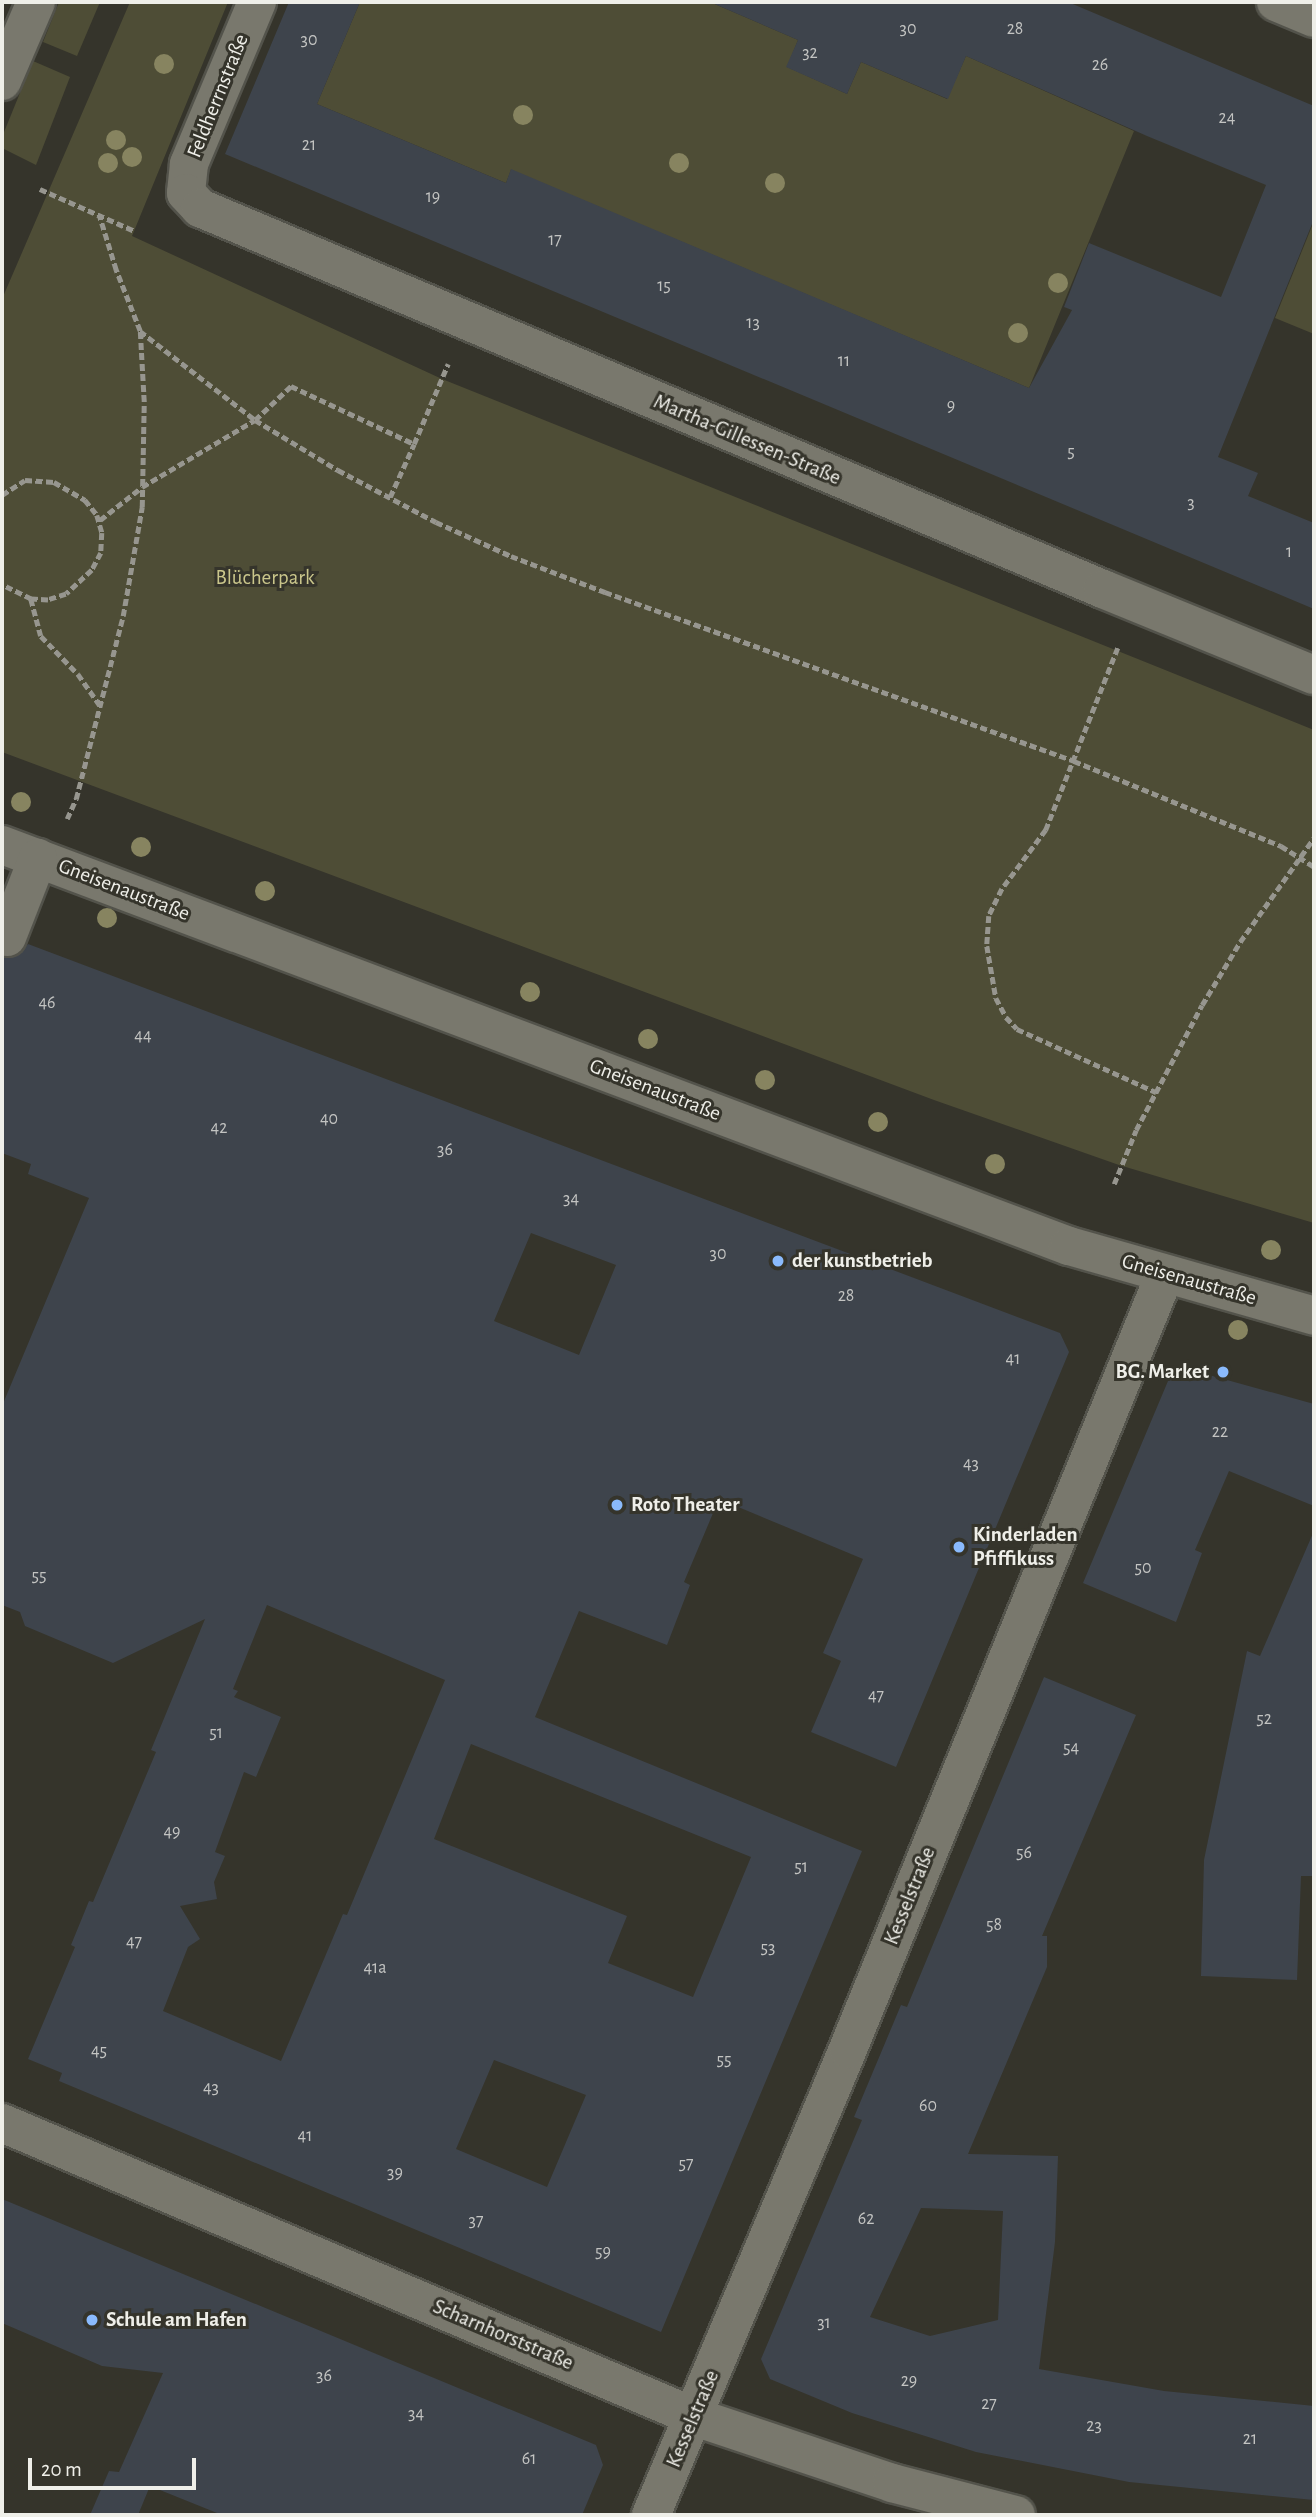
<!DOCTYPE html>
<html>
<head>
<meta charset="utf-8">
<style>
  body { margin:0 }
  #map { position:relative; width:1316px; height:2517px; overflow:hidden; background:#35342b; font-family:"Alegreya Sans",sans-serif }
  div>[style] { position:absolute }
  .green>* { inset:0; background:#4e4d36 }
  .building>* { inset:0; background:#3e444c }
  .path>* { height:4.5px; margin-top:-2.25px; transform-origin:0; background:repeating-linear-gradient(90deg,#97968f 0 7px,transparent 0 10.5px) }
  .roads { filter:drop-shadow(2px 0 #53534b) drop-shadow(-2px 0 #53534b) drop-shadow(0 2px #53534b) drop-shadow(0 -2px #53534b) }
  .minor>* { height:38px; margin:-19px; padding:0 19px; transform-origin:19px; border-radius:19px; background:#79786d }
  .trees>* { width:20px; height:20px; margin:-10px; border-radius:50%; background:#878460 }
  .dots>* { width:19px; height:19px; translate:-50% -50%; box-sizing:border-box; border:4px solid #35342b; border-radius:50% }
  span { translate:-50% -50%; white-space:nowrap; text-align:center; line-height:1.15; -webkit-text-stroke:6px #35342b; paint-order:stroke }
  .number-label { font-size:18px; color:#c3c4c2 }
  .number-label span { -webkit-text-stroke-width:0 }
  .street-label { font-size:21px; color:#efefe9 }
  .park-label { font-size:21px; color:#cac68b }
  .poi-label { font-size:21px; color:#efefe9; font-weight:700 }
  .left { translate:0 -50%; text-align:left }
  .right { translate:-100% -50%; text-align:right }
  .frame { position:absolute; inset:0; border:4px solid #efefe9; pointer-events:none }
  .scale { position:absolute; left:28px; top:2458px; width:168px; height:32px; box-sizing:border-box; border:4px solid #efefe9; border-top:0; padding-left:9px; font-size:21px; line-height:24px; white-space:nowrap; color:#efefe9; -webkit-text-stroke:5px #35342b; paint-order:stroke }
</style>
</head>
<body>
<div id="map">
  <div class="green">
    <div style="clip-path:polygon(59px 2px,100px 2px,77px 56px,43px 42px)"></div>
    <div style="clip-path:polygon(130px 2px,228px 2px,132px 236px,442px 379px,1314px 730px,1314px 1223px,1119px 1165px,934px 1100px,2px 752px,2px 299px)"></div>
    <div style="clip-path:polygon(360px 2px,710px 2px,798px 40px,787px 67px,847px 94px,861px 62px,947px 99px,966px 56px,1134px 131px,1029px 388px,511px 170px,506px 183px,317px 104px)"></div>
    <div style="clip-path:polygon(33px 61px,70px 77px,36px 165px,2px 148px,2px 137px)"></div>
    <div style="clip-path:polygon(1314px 221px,1314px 334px,1275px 318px)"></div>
  </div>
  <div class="building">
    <div style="clip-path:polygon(289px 2px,360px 2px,317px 104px,506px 183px,511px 169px,1029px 388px,1072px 310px,1064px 307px,1089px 243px,1221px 297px,1266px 185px,1147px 136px,966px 56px,948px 99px,861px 62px,847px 94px,786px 67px,798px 40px,710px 2px,1068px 2px,1314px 106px,1314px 219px,1218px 457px,1258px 473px,1248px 496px,1314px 523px,1314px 609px,225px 154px)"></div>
    <div style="clip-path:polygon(evenodd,28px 944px,1060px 1333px,1069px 1352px,896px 1767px,811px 1732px,841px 1661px,823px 1653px,863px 1559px,719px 1499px,684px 1582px,690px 1585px,667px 1645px,579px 1611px,535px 1717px,862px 1851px,661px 2332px,59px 2081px,62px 2073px,28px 2059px,75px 1947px,71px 1945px,89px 1901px,93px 1902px,156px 1752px,151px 1750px,205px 1619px,113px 1663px,25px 1626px,20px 1612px,2px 1605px,2px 1406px,89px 1198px,28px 1174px,31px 1164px,2px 1153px,2px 958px,20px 954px,28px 944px,531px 1233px,616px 1265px,579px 1355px,494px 1321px,531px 1233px,28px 944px,267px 1605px,445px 1680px,347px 1915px,343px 1914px,281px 2061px,163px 2011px,188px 1947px,200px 1939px,180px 1906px,217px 1899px,214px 1882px,225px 1856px,215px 1852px,244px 1772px,256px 1777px,281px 1717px,234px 1697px,238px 1691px,233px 1689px,267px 1605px,28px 944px,471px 1744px,751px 1857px,693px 1997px,608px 1963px,627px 1916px,434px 1839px,471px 1744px,28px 944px,494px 2060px,586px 2095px,547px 2187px,456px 2149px,494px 2060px)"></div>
    <div style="clip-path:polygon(1191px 1370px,1314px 1404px,1314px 1506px,1229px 1471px,1195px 1550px,1202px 1553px,1176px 1622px,1083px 1583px,1168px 1381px)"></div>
    <div style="clip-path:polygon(1314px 1531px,1314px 1876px,1301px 1876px,1297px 1980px,1201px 1976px,1204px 1860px,1247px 1651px,1260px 1656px)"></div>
    <div style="clip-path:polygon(evenodd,1044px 1677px,1136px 1715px,1042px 1936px,1047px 1936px,1047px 1967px,968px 2154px,1058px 2156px,1055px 2242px,1039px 2369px,1164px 2391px,1314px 2406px,1314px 2500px,1129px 2482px,976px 2452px,852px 2413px,770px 2379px,761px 2359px,862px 2120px,854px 2117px,901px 2005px,907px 2007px,1044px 1677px,921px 2208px,1003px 2211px,998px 2320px,930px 2336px,870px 2317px,921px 2208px)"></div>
    <div style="clip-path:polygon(2px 2199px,596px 2445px,603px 2465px,582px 2515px,222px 2515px,150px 2486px,138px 2515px,90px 2515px,109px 2471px,119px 2472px,163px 2373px,102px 2366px,2px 2323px)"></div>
  </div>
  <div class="path">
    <div style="left:40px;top:189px;width:104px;rotate:23.9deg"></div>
    <div style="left:140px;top:331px;width:145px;rotate:37.7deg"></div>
    <div style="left:255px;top:420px;width:97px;rotate:31.1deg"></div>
    <div style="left:338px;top:470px;width:111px;rotate:28deg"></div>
    <div style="left:436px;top:522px;width:82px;rotate:24.4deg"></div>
    <div style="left:511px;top:556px;width:101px;rotate:21deg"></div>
    <div style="left:605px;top:592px;width:499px;rotate:19.8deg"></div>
    <div style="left:1074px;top:761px;width:224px;rotate:22.3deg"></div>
    <div style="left:1281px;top:846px;width:39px;rotate:32deg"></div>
    <div style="left:2px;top:495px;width:27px;rotate:-33deg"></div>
    <div style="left:25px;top:480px;width:29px;rotate:4deg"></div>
    <div style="left:54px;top:482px;width:36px;rotate:30deg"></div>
    <div style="left:85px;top:500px;width:19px;rotate:51deg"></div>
    <div style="left:97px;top:515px;width:19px;rotate:74deg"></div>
    <div style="left:102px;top:533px;width:20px;rotate:93deg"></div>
    <div style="left:101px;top:553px;width:19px;rotate:118deg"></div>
    <div style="left:92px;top:570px;width:35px;rotate:137deg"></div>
    <div style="left:66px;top:594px;width:19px;rotate:162deg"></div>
    <div style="left:48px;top:600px;width:17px;rotate:-177deg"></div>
    <div style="left:31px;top:599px;width:32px;rotate:-154deg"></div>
    <div style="left:390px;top:497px;width:58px;rotate:-65.6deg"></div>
    <div style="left:100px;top:520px;width:53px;rotate:-38.2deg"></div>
    <div style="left:142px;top:487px;width:131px;rotate:-30.7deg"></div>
    <div style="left:255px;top:420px;width:50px;rotate:-43.4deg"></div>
    <div style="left:291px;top:386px;width:136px;rotate:25.2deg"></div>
    <div style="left:414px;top:444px;width:87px;rotate:-67deg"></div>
    <div style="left:31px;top:599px;width:38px;rotate:75deg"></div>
    <div style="left:41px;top:636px;width:53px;rotate:45.8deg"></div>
    <div style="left:78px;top:674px;width:38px;rotate:55deg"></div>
    <div style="left:1118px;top:648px;width:196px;rotate:111.6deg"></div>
    <div style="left:1046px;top:830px;width:74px;rotate:126.7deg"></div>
    <div style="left:1002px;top:889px;width:30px;rotate:116deg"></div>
    <div style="left:989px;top:916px;width:30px;rotate:94deg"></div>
    <div style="left:987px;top:946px;width:53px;rotate:80.2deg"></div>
    <div style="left:996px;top:998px;width:21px;rotate:62deg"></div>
    <div style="left:1006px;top:1017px;width:16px;rotate:47deg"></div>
    <div style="left:1017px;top:1029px;width:153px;rotate:24.4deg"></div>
    <div style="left:67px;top:819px;width:22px;rotate:-66deg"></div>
    <div style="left:76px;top:799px;width:189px;rotate:-75.6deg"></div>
    <div style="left:123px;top:616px;width:111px;rotate:-80.1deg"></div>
    <div style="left:142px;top:507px;width:105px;rotate:-88.9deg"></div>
    <div style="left:144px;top:402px;width:71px;rotate:-93.2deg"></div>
    <div style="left:140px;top:331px;width:66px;rotate:-111.5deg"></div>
    <div style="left:116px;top:270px;width:58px;rotate:-107.2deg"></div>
    <div style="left:1114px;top:1184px;width:58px;rotate:-67.8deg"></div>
    <div style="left:1136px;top:1130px;width:141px;rotate:-62.2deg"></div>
    <div style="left:1202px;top:1005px;width:74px;rotate:-58.9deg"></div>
    <div style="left:1240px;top:942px;width:128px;rotate:-54.6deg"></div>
  </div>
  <div class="roads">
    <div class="minor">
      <div style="left:257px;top:2px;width:176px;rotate:112.8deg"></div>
      <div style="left:189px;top:164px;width:29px;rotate:96deg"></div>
      <div style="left:186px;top:193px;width:21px;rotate:47deg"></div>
      <div style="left:200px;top:208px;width:980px;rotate:22.88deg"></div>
      <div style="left:1103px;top:589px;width:228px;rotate:22.2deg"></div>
      <div style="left:1276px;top:2px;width:41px;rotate:22.8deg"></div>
      <div style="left:2px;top:81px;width:86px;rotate:-66.7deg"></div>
      <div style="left:2px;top:845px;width:1140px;rotate:20.6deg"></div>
      <div style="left:1069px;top:1246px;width:255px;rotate:15.9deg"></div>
      <div style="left:7px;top:937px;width:85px;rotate:-68.6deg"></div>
      <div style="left:2px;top:2123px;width:753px;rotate:22.99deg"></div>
      <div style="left:695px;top:2417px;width:208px;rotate:18.5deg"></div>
      <div style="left:892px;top:2483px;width:128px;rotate:14.5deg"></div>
      <div style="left:651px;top:2515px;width:506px;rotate:-67.08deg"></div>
      <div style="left:848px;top:2049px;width:837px;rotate:-67.75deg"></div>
    </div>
  </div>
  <div class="trees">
    <div style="left:164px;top:64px"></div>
    <div style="left:523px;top:115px"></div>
    <div style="left:116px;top:140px"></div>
    <div style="left:132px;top:157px"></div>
    <div style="left:108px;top:163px"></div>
    <div style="left:679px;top:163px"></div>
    <div style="left:775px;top:183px"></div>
    <div style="left:1058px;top:283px"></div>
    <div style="left:1018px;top:333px"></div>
    <div style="left:21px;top:802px"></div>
    <div style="left:141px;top:847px"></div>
    <div style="left:265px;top:891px"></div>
    <div style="left:107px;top:918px"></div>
    <div style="left:530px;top:992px"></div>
    <div style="left:648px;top:1039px"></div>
    <div style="left:765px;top:1080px"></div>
    <div style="left:878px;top:1122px"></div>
    <div style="left:995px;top:1164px"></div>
    <div style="left:1271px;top:1250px"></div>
    <div style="left:1238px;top:1330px"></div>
  </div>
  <div class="dots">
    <div style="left:778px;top:1261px;background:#8abafc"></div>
    <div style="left:1223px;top:1372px;background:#8abafc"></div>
    <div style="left:617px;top:1505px;background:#8abafc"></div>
    <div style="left:959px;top:1547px;background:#8abafc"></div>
    <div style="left:92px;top:2320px;background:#8abafc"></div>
  </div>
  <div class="number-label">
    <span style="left:908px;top:29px">30</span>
    <span style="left:1015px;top:29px">28</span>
    <span style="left:309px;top:40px">30</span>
    <span style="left:810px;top:53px">32</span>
    <span style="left:1100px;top:65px">26</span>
    <span style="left:1227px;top:118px">24</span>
    <span style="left:309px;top:145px">21</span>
    <span style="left:433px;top:197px">19</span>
    <span style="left:555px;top:240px">17</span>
    <span style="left:664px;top:286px">15</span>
    <span style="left:753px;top:323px">13</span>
    <span style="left:844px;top:361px">11</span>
    <span style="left:951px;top:406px">9</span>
    <span style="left:1071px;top:452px">5</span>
    <span style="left:1191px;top:503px">3</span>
    <span style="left:1289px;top:552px">1</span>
    <span style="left:47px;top:1003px">46</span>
    <span style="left:143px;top:1036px">44</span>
    <span style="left:329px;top:1119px">40</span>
    <span style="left:219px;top:1128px">42</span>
    <span style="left:445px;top:1150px">36</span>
    <span style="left:571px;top:1199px">34</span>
    <span style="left:718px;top:1254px">30</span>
    <span style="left:846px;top:1296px">28</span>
    <span style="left:1013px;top:1359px">41</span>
    <span style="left:1220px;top:1432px">22</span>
    <span style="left:971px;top:1464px">43</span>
    <span style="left:1143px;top:1568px">50</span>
    <span style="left:39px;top:1576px">55</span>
    <span style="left:876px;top:1696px">47</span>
    <span style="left:1264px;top:1719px">52</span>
    <span style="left:216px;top:1733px">51</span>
    <span style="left:1071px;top:1748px">54</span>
    <span style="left:172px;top:1832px">49</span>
    <span style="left:1024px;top:1853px">56</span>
    <span style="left:801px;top:1867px">51</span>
    <span style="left:994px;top:1925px">58</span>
    <span style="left:134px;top:1942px">47</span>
    <span style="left:768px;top:1948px">53</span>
    <span style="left:375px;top:1968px">41a</span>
    <span style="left:99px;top:2051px">45</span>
    <span style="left:724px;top:2060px">55</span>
    <span style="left:211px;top:2088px">43</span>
    <span style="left:928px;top:2106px">60</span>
    <span style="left:305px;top:2136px">41</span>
    <span style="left:686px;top:2164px">57</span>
    <span style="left:395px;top:2173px">39</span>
    <span style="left:866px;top:2219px">62</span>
    <span style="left:476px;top:2221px">37</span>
    <span style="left:603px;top:2252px">59</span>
    <span style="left:824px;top:2323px">31</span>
    <span style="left:324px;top:2376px">36</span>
    <span style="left:909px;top:2381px">29</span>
    <span style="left:989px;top:2404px">27</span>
    <span style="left:416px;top:2414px">34</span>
    <span style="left:1094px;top:2426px">23</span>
    <span style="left:1250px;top:2439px">21</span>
    <span style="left:529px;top:2459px">61</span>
  </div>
  <div class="street-label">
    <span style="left:218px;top:96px;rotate:-68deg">Feldherrnstraße</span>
    <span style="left:747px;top:440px;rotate:23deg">Martha-Gillessen-Straße</span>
    <span style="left:124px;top:890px;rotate:21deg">Gneisenaustraße</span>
    <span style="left:655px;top:1090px;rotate:21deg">Gneisenaustraße</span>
    <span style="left:1189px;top:1280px;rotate:16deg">Gneisenaustraße</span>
    <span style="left:910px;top:1896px;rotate:-68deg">Kesselstraße</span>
    <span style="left:503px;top:2335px;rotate:23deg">Scharnhorststraße</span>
    <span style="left:693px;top:2419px;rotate:-67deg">Kesselstraße</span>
  </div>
  <div class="park-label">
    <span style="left:265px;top:578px">Blücherpark</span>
  </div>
  <div class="poi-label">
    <span class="left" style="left:792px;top:1261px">der kunstbetrieb</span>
    <span class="right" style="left:1209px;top:1372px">BG. Market</span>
    <span class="left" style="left:631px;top:1505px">Roto Theater</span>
    <span class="left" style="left:973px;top:1547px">Kinderladen<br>Pfiffikuss</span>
    <span class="left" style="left:106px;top:2320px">Schule am Hafen</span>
  </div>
  <div class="frame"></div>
  <div class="scale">20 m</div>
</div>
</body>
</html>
